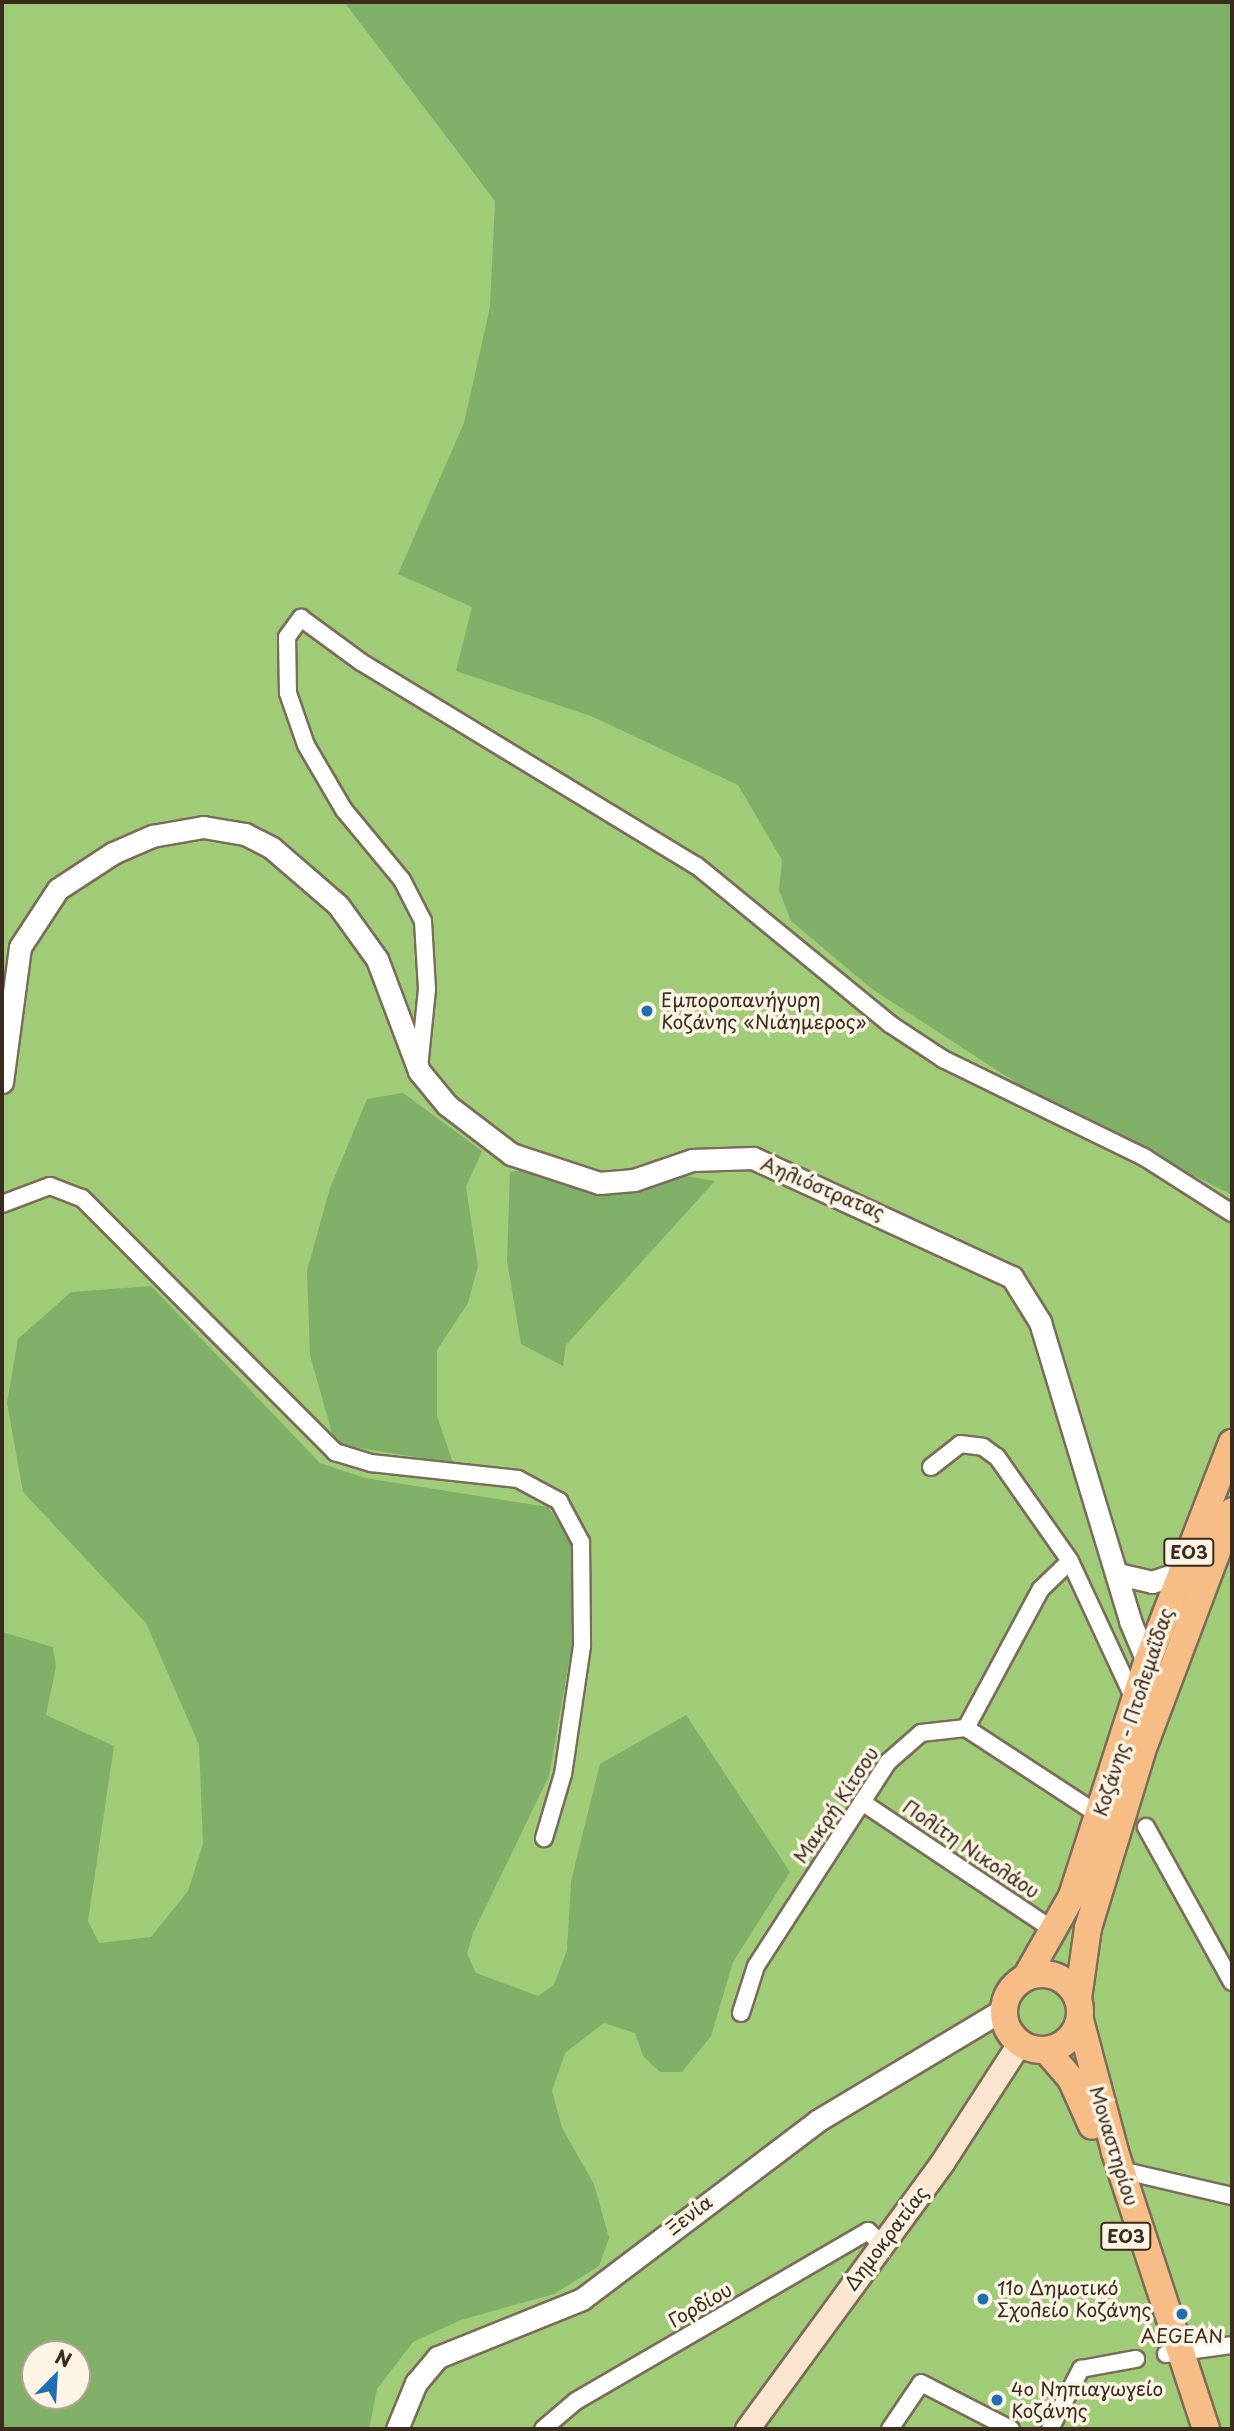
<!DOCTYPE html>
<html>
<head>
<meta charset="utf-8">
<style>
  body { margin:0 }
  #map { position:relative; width:1234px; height:2431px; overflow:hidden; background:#f1e7ca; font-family:"Playpen Sans",sans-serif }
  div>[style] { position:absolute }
  .green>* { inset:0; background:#a0cb77 }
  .forest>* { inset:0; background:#80af68 }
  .roads { filter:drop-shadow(2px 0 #7b6c5a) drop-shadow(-2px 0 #7b6c5a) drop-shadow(0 2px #7b6c5a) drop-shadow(0 -2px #7b6c5a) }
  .minor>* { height:16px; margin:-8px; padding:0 8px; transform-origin:8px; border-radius:8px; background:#fff }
  .tertiary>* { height:21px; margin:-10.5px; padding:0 10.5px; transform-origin:10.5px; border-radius:10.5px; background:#fff }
  .secondary>* { height:23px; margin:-11.5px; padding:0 11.5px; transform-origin:11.5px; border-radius:11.5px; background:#fbe5cf }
  .primary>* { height:26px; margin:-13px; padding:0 13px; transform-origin:13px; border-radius:13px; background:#f6be86 }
  .primary>.ring { margin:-13px; padding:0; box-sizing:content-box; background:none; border:26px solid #f6be86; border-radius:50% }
  .dots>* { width:19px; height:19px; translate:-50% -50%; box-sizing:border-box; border:4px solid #fcf5e5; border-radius:50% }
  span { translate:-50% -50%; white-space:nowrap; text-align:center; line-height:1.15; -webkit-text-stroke:7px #fcf5e5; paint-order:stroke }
  .shield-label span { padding:2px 5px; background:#fcf5e5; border:2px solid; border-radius:5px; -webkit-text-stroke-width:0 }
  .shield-label { font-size:18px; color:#3b2a1e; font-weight:700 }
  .poi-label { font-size:19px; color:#3b2a1e }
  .left { translate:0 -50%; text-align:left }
  .street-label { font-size:19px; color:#3b2a1e }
  .frame { position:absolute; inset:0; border:4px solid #3b2a1e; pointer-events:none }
  .north { position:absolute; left:21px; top:2340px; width:70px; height:70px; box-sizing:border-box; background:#fcf5e5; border:2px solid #afa495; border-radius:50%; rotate:24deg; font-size:19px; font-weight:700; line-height:28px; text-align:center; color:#3b2a1e }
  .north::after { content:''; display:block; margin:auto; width:24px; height:32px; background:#1f6fb2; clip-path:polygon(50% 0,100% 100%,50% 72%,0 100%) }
</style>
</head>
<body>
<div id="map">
  <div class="green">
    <div style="clip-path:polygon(evenodd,2px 2px,1232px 2px,1232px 2429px,2px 2429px,2px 2px,35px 2354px,77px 2354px,77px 2396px,35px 2396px,35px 2354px)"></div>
  </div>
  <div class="forest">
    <div style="clip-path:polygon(1232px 2px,1232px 1195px,1035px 1095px,872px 989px,791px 921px,779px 890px,782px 860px,738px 785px,591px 716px,456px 671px,472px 607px,398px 574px,464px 423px,490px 307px,495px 201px,345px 3px)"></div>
    <div style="clip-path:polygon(403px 1093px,482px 1151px,466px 1187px,478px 1266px,468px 1303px,437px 1350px,437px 1416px,453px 1463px,335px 1444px,310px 1355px,307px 1271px,330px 1188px,367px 1099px)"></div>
    <div style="clip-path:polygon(522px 1170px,596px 1188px,638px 1189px,685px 1176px,715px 1181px,566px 1345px,563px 1366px,521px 1344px,507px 1261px,510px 1172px)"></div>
    <div style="clip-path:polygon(evenodd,151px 1286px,320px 1463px,365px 1478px,548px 1507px,574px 1546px,573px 1639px,549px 1776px,473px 1933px,467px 1954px,476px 1973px,538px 1996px,554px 1985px,567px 1950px,571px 1881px,600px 1764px,686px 1715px,790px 1872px,733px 1962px,711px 2036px,682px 2072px,660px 2072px,643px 2056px,635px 2033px,604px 2023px,565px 2053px,552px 2091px,562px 2128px,594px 2184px,609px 2238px,599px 2266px,554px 2294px,461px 2320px,413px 2342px,377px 2389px,369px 2429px,2px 2429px,2px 1632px,53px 1647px,56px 1667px,46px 1715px,114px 1746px,88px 1921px,99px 1943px,151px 1937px,188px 1891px,203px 1844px,199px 1745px,146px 1623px,23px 1492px,7px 1403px,18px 1339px,71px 1292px,151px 1286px,35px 2354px,77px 2354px,77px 2396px,35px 2396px,35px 2354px)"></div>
  </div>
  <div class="roads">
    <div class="minor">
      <div style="left:419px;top:1068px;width:79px;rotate:-84.2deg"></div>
      <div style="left:427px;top:989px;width:68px;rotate:-93.4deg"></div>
      <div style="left:423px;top:921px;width:46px;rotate:-117.1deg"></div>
      <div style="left:402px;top:880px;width:91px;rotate:-129.6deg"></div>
      <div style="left:344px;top:810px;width:75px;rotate:-120.3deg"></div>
      <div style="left:306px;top:745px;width:55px;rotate:-109.1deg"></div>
      <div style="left:288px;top:693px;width:56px;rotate:-91deg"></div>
      <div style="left:287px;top:637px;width:24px;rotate:-54deg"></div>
      <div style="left:301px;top:618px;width:74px;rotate:36.3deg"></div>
      <div style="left:361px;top:662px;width:393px;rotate:31.3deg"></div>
      <div style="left:697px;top:866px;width:249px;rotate:39.3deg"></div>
      <div style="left:890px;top:1024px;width:64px;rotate:33.4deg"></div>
      <div style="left:943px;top:1059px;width:224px;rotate:26deg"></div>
      <div style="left:1144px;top:1157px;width:104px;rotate:32.5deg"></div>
      <div style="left:2px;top:1204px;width:51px;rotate:-20.6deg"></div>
      <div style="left:50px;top:1186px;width:34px;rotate:21deg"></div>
      <div style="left:82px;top:1198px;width:359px;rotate:45.1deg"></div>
      <div style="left:335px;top:1452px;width:38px;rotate:17deg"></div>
      <div style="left:371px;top:1463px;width:148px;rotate:6.2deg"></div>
      <div style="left:518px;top:1479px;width:47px;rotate:28.2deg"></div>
      <div style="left:559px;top:1501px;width:47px;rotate:61.8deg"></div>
      <div style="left:581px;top:1542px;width:104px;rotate:89.4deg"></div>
      <div style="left:582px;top:1646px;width:129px;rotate:98.4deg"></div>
      <div style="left:563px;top:1774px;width:67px;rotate:106.5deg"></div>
      <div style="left:931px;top:1467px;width:37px;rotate:-38deg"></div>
      <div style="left:960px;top:1444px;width:23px;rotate:7deg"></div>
      <div style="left:983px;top:1447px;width:17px;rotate:36deg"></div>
      <div style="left:997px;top:1457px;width:127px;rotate:54.9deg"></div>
      <div style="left:1070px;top:1561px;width:152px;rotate:65.1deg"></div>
      <div style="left:966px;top:1728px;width:158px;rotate:-61.7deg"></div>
      <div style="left:1041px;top:1589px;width:40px;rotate:-44deg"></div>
      <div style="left:862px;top:1802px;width:234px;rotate:33.8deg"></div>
      <div style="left:1146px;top:1827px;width:177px;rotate:61deg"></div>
      <div style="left:741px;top:2013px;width:49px;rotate:-72.3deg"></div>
      <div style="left:756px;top:1966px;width:243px;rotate:-57.1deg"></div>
      <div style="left:888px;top:1762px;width:44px;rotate:-41.3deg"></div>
      <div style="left:921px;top:1733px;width:45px;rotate:-6.3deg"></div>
      <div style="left:966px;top:1728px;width:159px;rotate:33.2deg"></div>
      <div style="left:1121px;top:2170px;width:114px;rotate:13.2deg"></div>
      <div style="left:1166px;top:2354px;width:67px;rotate:-7.8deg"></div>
      <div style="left:543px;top:2429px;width:43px;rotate:-40.3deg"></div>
      <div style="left:576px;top:2401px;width:338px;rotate:-30.2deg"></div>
      <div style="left:868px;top:2231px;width:18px;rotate:45deg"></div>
      <div style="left:890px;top:2429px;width:55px;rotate:-56deg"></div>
      <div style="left:921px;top:2383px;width:101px;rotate:27.1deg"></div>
      <div style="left:1050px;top:2429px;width:68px;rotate:-62.7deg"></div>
      <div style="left:1081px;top:2369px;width:56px;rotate:-10.3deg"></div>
    </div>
    <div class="tertiary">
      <div style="left:2px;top:1082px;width:136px;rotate:-82.4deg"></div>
      <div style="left:20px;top:947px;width:69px;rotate:-56.8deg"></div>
      <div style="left:58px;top:889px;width:66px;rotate:-33.2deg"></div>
      <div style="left:113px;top:853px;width:43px;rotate:-23.6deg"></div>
      <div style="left:152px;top:836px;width:52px;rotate:-10deg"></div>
      <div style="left:203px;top:827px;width:43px;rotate:9.5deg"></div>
      <div style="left:245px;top:834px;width:30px;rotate:27deg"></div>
      <div style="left:272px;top:848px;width:87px;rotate:40.8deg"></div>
      <div style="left:338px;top:905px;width:67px;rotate:54.2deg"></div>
      <div style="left:377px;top:959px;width:120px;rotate:69.4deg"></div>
      <div style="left:419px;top:1071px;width:44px;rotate:50.5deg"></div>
      <div style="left:447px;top:1105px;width:81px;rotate:37.4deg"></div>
      <div style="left:511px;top:1154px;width:93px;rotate:18.2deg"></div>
      <div style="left:599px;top:1183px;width:35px;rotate:-5deg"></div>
      <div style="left:634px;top:1180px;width:61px;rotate:-19deg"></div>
      <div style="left:692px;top:1160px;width:61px;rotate:-1.9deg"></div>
      <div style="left:753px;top:1158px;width:285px;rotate:24.7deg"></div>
      <div style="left:1012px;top:1277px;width:53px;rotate:58.1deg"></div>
      <div style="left:1040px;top:1322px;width:312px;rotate:73.2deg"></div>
      <div style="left:1130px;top:1621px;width:54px;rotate:67.2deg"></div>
      <div style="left:1118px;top:1574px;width:35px;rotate:13deg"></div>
      <div style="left:1152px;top:1582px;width:31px;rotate:-19deg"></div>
      <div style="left:397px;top:2429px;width:50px;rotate:-67.6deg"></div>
      <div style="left:416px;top:2383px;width:34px;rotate:-50deg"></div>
      <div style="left:438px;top:2357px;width:155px;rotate:-21.9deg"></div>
      <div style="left:582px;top:2299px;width:295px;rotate:-37.1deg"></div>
      <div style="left:817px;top:2121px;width:218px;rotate:-30.9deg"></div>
    </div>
    <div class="secondary">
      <div style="left:747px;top:2429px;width:332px;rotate:-53.8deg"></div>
      <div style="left:943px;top:2161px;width:142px;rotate:-57.1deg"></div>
    </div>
    <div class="primary">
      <div class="ring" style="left:1004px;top:1974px;width:50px;height:50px"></div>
      <div style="left:1026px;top:1977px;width:93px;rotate:-60.4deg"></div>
      <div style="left:1072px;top:1896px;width:245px;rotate:-72.2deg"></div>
      <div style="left:1147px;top:1663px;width:236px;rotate:-68.9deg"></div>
      <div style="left:1078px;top:1999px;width:72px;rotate:-82deg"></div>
      <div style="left:1088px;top:1928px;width:185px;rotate:-73deg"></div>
      <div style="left:1142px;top:1751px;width:256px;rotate:-69.4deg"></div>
      <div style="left:1080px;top:2020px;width:137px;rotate:75.1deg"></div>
      <div style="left:1115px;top:2152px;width:292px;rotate:71.8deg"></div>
      <div style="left:1046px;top:2050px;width:38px;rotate:49deg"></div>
      <div style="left:1071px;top:2079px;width:51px;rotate:65.9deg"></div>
    </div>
  </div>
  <div class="dots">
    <div style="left:647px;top:1011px;background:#1f6fb2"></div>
    <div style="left:983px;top:2299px;background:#1f6fb2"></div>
    <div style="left:1182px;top:2314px;background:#1f6fb2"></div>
    <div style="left:997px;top:2400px;background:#1f6fb2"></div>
  </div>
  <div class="shield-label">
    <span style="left:1189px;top:1552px">ΕΟ3</span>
    <span style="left:1126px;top:2236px">ΕΟ3</span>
  </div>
  <div class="poi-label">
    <span class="left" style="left:661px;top:1011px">Εμποροπανήγυρη<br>Κοζάνης «Νιάημερος»</span>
    <span class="left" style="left:997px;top:2299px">11ο Δημοτικό<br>Σχολείο Κοζάνης</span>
    <span style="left:1182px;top:2336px">AEGEAN</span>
    <span class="left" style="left:1011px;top:2400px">4o Νηπιαγωγείο<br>Κοζάνης</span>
  </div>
  <div class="street-label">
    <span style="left:823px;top:1188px;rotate:23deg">Αηλιόστρατας</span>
    <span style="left:1133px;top:1712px;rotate:-72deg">Κοζάνης - Πτολεμαΐδας</span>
    <span style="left:836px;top:1805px;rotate:-56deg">Μακρή Κίτσου</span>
    <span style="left:971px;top:1849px;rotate:34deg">Πολίτη Νικολάου</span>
    <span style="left:1114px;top:2146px;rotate:73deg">Μοναστηρίου</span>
    <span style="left:689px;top:2215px;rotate:-37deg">Ξενία</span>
    <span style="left:886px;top:2238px;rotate:-53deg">Δημοκρατίας</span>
    <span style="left:700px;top:2305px;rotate:-30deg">Γορδίου</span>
  </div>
  <div class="frame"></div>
  <div class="north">N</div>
</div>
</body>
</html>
